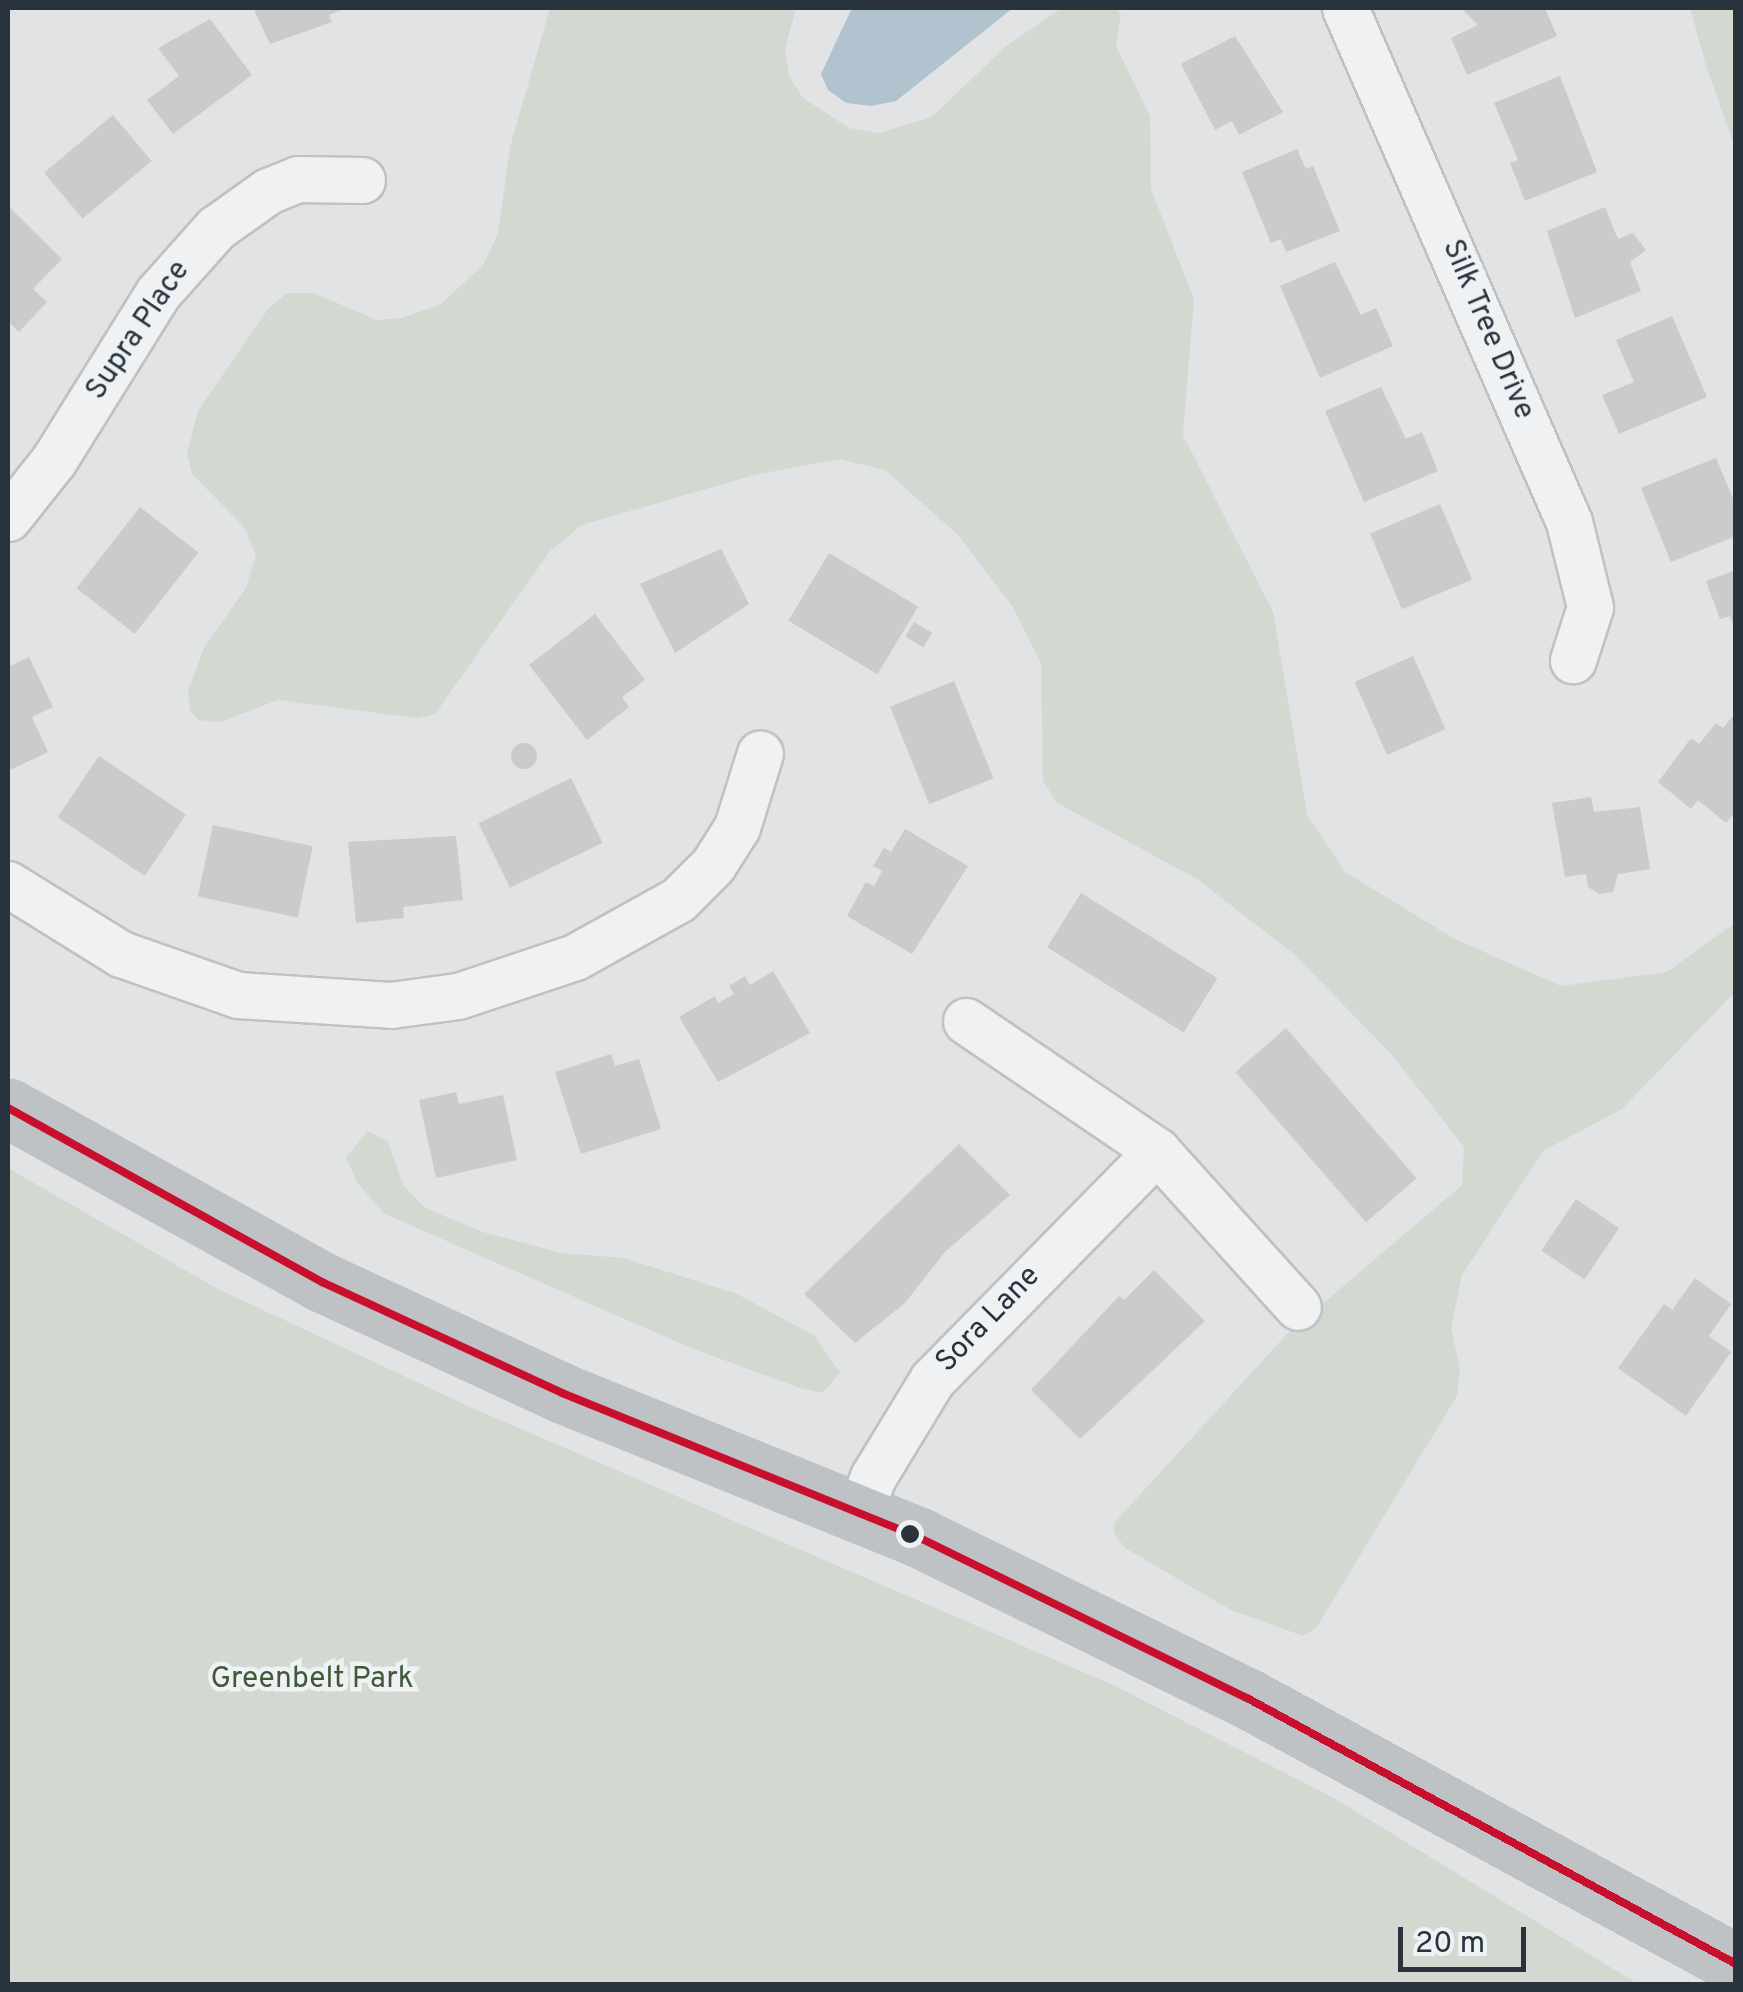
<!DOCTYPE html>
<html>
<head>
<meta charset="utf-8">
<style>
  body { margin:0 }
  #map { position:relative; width:1743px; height:1992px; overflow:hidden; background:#e1e3e5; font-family:Overpass,sans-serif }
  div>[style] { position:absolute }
  .green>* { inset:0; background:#d3d9d1 }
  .water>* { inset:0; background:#b0c3cf }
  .building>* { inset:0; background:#c9cbcd; transform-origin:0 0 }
  .round { border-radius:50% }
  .roads { filter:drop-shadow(2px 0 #bfc1c3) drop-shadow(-2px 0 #bfc1c3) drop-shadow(0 2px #bfc1c3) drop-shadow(0 -2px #bfc1c3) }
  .street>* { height:45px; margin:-22.5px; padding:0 22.5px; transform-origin:22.5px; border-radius:22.5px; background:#f0f1f2 }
  .secondary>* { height:55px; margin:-27.5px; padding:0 27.5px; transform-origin:27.5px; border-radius:27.5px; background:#bfc2c5 }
  .bus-1>* { height:8px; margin:-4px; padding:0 4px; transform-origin:4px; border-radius:4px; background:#c8102e }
  .dots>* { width:28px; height:28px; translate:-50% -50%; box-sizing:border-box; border:5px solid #eef2f5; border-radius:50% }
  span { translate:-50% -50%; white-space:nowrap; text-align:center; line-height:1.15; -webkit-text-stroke:9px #eef2f5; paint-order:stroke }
  .street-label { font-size:30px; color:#28333e }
  .park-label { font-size:30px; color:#415936 }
  .frame { position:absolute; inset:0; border:10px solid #28333e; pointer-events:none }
  .scale { position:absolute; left:1398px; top:1927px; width:128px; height:45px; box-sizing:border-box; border:5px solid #28333e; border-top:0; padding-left:12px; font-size:30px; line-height:35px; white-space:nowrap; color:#28333e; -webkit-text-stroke:8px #eef2f5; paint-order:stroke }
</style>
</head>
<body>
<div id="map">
  <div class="green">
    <div style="clip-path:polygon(550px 8px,796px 8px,785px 49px,789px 76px,803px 98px,849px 128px,879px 133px,932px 117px,1006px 46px,1062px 8px,1115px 8px,1121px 14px,1116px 46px,1150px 116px,1151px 189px,1194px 299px,1183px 435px,1273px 612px,1307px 815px,1345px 872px,1453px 938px,1561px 986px,1667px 972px,1735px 923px,1735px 992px,1622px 1109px,1543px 1151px,1462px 1275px,1451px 1328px,1460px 1369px,1457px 1396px,1316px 1628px,1303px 1636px,1231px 1610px,1125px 1548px,1113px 1532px,1115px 1522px,1286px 1335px,1462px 1185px,1464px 1147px,1393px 1056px,1294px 954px,1197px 879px,1057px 803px,1043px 781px,1041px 664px,1013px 607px,958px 535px,885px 470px,839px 459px,754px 475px,582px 525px,550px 551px,435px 714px,417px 718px,278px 700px,221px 722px,198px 720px,190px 710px,188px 691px,204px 648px,246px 588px,256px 555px,244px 527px,192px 474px,187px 453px,198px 411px,268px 309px,287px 293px,314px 293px,377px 320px,402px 318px,441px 304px,483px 265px,498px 234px,510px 147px)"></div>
    <div style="clip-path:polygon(1690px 8px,1735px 8px,1735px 147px,1707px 69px)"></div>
    <div style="clip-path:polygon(368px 1131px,388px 1142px,403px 1185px,425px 1208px,483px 1232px,561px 1253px,624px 1258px,737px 1294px,815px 1336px,840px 1373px,822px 1393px,800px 1388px,691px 1348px,385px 1214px,357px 1183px,346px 1157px)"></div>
    <div style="clip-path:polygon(8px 1168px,216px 1288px,468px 1406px,1111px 1684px,1332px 1797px,1638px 1984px,8px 1984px)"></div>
  </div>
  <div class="water">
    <div style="clip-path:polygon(852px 8px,1013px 8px,896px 101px,871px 106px,846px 103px,828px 90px,821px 74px)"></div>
  </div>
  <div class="building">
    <div style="clip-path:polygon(253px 8px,347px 8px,329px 15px,332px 22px,270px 44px)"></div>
    <div style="clip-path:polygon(1461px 8px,1545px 8px,1557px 36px,1467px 75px,1451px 38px,1478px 25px)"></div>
    <div style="clip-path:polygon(210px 19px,252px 75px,173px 134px,147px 100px,179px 76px,158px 48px)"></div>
    <div style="clip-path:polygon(1235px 36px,1283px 112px,1239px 135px,1232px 121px,1215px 130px,1181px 64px)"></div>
    <div style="clip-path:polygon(1560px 76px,1597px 172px,1525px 201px,1510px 163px,1518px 160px,1494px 103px)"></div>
    <div style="left:113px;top:115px;width:60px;height:90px;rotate:50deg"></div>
    <div style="clip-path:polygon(1297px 149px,1306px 169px,1313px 166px,1340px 231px,1286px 252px,1281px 239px,1271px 243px,1242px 172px)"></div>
    <div style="clip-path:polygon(8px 206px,62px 259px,33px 289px,47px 302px,19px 332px,8px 321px)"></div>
    <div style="clip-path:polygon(1605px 207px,1618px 239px,1633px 233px,1646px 250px,1630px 262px,1641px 291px,1575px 318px,1547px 231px)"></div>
    <div style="clip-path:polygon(1335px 262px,1361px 315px,1376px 308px,1393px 346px,1320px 378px,1280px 286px)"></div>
    <div style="clip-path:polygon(1672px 316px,1707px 397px,1619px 434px,1602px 395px,1634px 382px,1616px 340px)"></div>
    <div style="clip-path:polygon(1381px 387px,1406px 439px,1422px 432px,1438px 471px,1364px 502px,1325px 411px)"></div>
    <div style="clip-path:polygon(1716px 458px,1736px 506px,1736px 536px,1671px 562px,1641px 488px)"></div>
    <div style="left:1440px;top:504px;width:82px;height:76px;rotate:67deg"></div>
    <div style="left:140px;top:507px;width:74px;height:103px;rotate:38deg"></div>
    <div style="clip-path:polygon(721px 549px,749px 604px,675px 653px,640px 584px)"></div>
    <div style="left:829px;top:553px;width:104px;height:79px;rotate:31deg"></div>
    <div style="clip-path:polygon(1736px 570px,1736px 629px,1735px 629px,1730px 616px,1720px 619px,1706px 581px)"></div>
    <div style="clip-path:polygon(595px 614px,645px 680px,622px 697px,629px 707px,587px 740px,529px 665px)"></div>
    <div style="left:914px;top:622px;width:21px;height:17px;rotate:31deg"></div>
    <div style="left:1413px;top:656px;width:80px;height:64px;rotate:66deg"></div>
    <div style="clip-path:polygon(29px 657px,53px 707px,32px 717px,48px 752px,8px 771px,8px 667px)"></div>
    <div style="left:954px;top:681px;width:105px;height:69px;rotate:68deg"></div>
    <div style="clip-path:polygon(1736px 712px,1736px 812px,1726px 823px,1698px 800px,1691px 809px,1658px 782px,1691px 738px,1699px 744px,1716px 723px,1723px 728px)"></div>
    <div class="round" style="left:511px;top:743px;width:26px;height:26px"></div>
    <div style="left:99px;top:756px;width:105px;height:74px;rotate:34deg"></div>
    <div style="left:571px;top:778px;width:72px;height:103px;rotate:64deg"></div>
    <div style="clip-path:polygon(1591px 797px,1594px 812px,1640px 807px,1650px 869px,1618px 874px,1613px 892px,1599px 894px,1588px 887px,1586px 874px,1565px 877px,1552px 803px)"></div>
    <div style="left:213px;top:825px;width:102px;height:73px;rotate:12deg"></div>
    <div style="clip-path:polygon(905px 829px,968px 866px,912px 954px,847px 916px,866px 882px,874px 886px,882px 871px,873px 866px,884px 848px,891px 852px)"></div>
    <div style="clip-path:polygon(456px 836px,463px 900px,403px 907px,404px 918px,356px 923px,348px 842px)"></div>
    <div style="left:1081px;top:893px;width:161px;height:64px;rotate:32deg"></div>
    <div style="clip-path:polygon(773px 971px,810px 1033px,718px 1082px,679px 1017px,715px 996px,718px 1003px,734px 994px,729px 986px,745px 976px,750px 985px)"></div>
    <div style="left:1286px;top:1028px;width:199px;height:67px;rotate:49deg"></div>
    <div style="clip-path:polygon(611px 1054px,615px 1066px,639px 1059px,661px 1129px,581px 1154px,555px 1072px)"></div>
    <div style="clip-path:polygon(456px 1092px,459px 1104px,503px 1095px,517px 1160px,436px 1178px,419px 1100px)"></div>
    <div style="clip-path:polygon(959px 1144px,1010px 1195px,945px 1252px,905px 1303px,855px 1343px,804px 1294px)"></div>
    <div style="left:1576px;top:1199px;width:52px;height:62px;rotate:34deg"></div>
    <div style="clip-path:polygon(1154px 1270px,1205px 1321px,1080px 1439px,1031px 1390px,1119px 1296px,1124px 1300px)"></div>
    <div style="clip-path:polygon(1695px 1278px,1731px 1304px,1709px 1336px,1731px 1352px,1686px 1416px,1618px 1368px,1664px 1304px,1672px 1310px)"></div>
  </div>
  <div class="roads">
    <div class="street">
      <div style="left:1345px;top:8px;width:561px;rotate:66.45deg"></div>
      <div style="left:1569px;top:522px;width:88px;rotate:76.1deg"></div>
      <div style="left:1590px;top:607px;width:56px;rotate:107.8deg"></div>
      <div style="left:8px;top:518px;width:74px;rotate:-51.6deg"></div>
      <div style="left:54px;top:460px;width:197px;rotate:-58.1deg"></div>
      <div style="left:158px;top:293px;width:87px;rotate:-48.3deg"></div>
      <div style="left:216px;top:228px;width:64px;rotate:-35.4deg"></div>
      <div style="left:268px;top:191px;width:32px;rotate:-22deg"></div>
      <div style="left:298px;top:179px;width:64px;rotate:0.9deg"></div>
      <div style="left:8px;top:884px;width:133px;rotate:31.8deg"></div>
      <div style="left:121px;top:954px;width:124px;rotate:19.3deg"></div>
      <div style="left:238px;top:995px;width:153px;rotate:3.7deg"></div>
      <div style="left:391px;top:1005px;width:68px;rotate:-7.7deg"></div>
      <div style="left:458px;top:996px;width:123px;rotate:-18.4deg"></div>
      <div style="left:575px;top:957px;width:118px;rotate:-29deg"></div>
      <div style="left:678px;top:900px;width:49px;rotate:-45deg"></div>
      <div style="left:713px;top:865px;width:45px;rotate:-57.7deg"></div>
      <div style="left:737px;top:827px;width:77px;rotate:-72.7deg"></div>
      <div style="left:966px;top:1021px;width:231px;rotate:34.2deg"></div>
      <div style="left:1157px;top:1151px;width:210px;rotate:47.9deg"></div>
      <div style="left:858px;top:1516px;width:42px;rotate:-69deg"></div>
      <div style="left:873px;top:1477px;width:114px;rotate:-58.7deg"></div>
      <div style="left:932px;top:1380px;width:321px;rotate:-45.5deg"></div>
    </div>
    <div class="secondary">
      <div style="left:8px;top:1108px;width:359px;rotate:29deg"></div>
      <div style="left:322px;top:1282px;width:264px;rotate:24.8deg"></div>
      <div style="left:562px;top:1393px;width:386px;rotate:22deg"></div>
      <div style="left:920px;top:1538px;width:364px;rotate:26.1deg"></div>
      <div style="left:1247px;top:1698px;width:557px;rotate:28.54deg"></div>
    </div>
  </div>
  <div class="bus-1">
    <div style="left:8px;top:1108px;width:359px;rotate:29deg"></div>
    <div style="left:322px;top:1282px;width:264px;rotate:24.8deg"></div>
    <div style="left:562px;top:1393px;width:386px;rotate:22deg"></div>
    <div style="left:920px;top:1538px;width:364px;rotate:26.1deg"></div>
    <div style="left:1247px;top:1698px;width:557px;rotate:28.54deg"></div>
  </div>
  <div class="dots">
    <div style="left:910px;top:1534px;background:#28333e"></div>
  </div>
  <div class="street-label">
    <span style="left:1487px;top:330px;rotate:67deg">Silk Tree Drive</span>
    <span style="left:139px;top:331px;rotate:-56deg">Supra Place</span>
    <span style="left:989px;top:1320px;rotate:-46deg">Sora Lane</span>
  </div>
  <div class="park-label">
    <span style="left:312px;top:1680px">Greenbelt Park</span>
  </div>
  <div class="frame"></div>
  <div class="scale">20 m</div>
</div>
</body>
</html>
